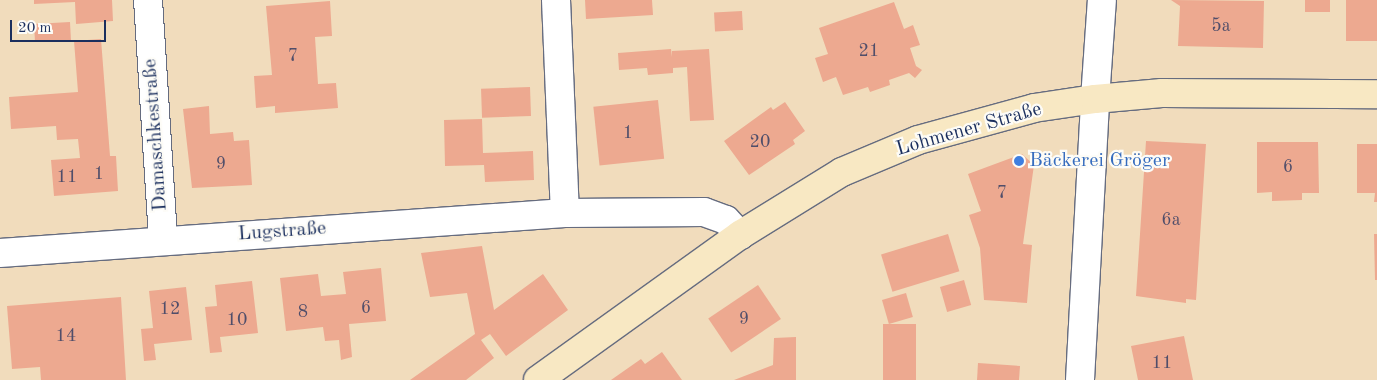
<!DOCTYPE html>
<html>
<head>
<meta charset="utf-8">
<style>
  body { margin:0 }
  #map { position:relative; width:1377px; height:380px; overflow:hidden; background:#f1dcbc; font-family:"Old Standard TT",serif }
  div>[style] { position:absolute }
  .building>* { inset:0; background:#eda990; transform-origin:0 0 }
  .roads { filter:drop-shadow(1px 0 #666c7f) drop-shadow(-1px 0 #666c7f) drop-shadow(0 1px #666c7f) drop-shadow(0 -1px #666c7f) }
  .minor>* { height:28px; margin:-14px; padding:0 14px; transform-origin:14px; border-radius:14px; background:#fff }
  .tertiary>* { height:28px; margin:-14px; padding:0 14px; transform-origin:14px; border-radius:14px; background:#fff }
  .secondary>* { height:28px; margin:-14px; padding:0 14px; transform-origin:14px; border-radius:14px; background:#f8e8c3 }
  .dots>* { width:14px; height:14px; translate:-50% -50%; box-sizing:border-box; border:2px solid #fdfcf7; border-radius:50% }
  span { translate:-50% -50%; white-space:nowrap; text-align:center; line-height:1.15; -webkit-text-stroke:4.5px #fdfcf7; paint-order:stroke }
  .number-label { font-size:18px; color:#504e6a }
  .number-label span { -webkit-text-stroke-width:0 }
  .street-label { font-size:20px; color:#1b2f5e }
  .shop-label { font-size:20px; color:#366cbe }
  .left { translate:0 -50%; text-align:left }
  .scale { position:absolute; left:10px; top:20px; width:96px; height:22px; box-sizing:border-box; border:2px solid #1b2f5e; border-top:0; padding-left:6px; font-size:15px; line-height:18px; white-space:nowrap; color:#1b2f5e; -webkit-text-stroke:4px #fdfcf7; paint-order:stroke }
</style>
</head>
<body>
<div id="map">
  <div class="building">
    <div style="clip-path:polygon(34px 0,112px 0,113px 21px,76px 24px,75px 2px,34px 4px)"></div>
    <div style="clip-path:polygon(585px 0,652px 0,653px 15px,586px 19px)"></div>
    <div style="clip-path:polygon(1171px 0,1264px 1px,1263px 48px,1178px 46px,1180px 6px)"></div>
    <div style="left:1305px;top:0;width:25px;height:12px"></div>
    <div style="left:1346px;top:0;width:31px;height:41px"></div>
    <div style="clip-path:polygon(330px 1px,332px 36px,315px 37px,318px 84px,336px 83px,338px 108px,275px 113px,275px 106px,256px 108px,254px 76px,272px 75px,266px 6px)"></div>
    <div style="clip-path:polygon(894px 2px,904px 29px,913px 25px,920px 45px,910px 48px,916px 66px,922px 70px,915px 78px,909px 73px,889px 80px,890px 85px,870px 92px,868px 87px,843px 95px,836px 77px,823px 82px,815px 58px,828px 54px,819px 28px)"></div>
    <div style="left:742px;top:11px;width:19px;height:28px;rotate:87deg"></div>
    <div style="left:70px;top:22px;width:18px;height:36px;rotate:87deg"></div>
    <div style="clip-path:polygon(101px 39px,110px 156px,116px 156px,118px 191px,54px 196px,51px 160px,80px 158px,78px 139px,57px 140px,56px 126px,11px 129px,9px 97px,78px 92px,74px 41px)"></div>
    <div style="clip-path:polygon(671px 49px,672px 57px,672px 51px,709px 49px,714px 120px,690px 121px,687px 67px,673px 68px,673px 73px,648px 75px,647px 68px,619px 70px,618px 53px)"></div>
    <div style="left:530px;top:87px;width:29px;height:49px;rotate:88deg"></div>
    <div style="left:658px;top:100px;width:59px;height:65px;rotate:84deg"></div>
    <div style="clip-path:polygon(785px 102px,805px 131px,793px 140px,795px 144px,749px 175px,724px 141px,771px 107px,773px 110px)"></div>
    <div style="clip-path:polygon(209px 106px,210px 134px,233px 132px,234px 141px,249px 140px,252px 185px,192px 188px,183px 109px)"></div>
    <div style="clip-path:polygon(482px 119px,483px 153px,533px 151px,534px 180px,485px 182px,484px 165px,445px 166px,444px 120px)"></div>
    <div style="clip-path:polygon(1146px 141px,1206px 144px,1196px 300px,1186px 299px,1186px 303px,1136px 296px)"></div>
    <div style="clip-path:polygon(1257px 142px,1318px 142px,1319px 193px,1302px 193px,1302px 200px,1272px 201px,1272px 192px,1257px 193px)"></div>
    <div style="clip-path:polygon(1357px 144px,1377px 144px,1377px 202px,1374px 202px,1375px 193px,1357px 193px)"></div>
    <div style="clip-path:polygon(1022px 154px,1034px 165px,1023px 244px,1032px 245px,1027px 303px,984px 300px,980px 248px,969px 215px,981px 211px,968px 174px)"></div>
    <div style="left:948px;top:234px;width:39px;height:70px;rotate:73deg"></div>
    <div style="clip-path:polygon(1374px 234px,1377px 234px,1377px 280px,1375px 280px)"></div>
    <div style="clip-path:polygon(482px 246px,494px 310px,543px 274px,568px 310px,506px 356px,490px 334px,481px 340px,494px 358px,466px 380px,410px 380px,475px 334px,467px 293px,430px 297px,421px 253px)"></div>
    <div style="clip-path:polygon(381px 268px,386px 321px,349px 324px,352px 357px,341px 360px,339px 340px,325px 341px,323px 327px,286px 331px,280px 278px,318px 274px,321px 296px,346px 294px,343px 272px)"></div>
    <div style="left:964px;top:280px;width:26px;height:25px;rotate:74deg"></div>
    <div style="clip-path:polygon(252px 281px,258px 333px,220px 337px,222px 352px,210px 353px,205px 307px,217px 306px,215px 285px)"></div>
    <div style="left:758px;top:285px;width:41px;height:60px;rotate:56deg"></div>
    <div style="clip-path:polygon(186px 287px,192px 340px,154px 344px,156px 360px,144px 361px,141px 329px,153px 328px,149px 291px)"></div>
    <div style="left:906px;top:293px;width:25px;height:25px;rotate:74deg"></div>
    <div style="clip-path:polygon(121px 297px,126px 380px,41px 380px,40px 367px,12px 369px,7px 306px)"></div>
    <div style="left:883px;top:324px;width:33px;height:56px"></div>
    <div style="clip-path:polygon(1184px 336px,1193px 380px,1138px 380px,1131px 346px)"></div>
    <div style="clip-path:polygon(796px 337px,796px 380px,734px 380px,773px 365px,774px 338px)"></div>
    <div style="clip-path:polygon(662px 352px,682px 380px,611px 380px,641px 359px,645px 364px)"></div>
    <div style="clip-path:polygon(978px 363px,1020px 366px,1019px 380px,977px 380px)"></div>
  </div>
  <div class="roads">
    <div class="minor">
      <div style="left:148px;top:0;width:240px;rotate:86.4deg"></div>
      <div style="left:556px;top:0;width:213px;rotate:87.6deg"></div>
      <div style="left:1095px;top:99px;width:99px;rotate:-86deg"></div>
      <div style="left:0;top:253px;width:566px;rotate:-4.05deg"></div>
      <div style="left:565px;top:213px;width:139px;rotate:-0.4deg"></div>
      <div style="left:704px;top:212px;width:23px;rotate:20deg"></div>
      <div style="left:726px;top:220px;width:21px;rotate:47deg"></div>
    </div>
    <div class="tertiary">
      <div style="left:1080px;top:380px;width:281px;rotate:-86.9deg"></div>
    </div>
    <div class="secondary">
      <div style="left:538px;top:380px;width:249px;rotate:-35.7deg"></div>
      <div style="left:740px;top:235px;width:120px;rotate:-31.7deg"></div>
      <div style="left:842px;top:172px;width:82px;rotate:-22.8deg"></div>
      <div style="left:918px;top:140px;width:120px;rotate:-15.4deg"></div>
      <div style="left:1034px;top:108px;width:62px;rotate:-8.4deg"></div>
      <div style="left:1095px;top:99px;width:67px;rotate:-5.1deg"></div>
      <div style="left:1162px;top:93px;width:215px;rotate:0.3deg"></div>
    </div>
  </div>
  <div class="dots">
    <div style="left:1019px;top:161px;background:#3f7fe0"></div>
  </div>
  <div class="number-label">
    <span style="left:1221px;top:26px">5a</span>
    <span style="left:869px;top:51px">21</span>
    <span style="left:293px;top:56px">7</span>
    <span style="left:628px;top:133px">1</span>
    <span style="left:760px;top:142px">20</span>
    <span style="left:221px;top:164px">9</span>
    <span style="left:1288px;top:167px">6</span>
    <span style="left:99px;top:174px">1</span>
    <span style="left:67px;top:177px">11</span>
    <span style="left:1002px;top:193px">7</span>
    <span style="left:1171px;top:220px">6a</span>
    <span style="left:366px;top:308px">6</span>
    <span style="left:170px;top:309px">12</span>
    <span style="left:303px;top:312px">8</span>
    <span style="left:744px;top:319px">9</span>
    <span style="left:237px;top:320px">10</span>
    <span style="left:66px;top:336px">14</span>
    <span style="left:1162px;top:363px">11</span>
  </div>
  <div class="street-label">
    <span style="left:969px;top:130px;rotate:-16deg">Lohmener Straße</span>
    <span style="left:156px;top:135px;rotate:-94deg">Damaschkestraße</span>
    <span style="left:282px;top:232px;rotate:-4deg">Lugstraße</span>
  </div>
  <div class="shop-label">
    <span class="left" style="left:1029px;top:161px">Bäckerei Gröger</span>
  </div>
  <div class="scale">20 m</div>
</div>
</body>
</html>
